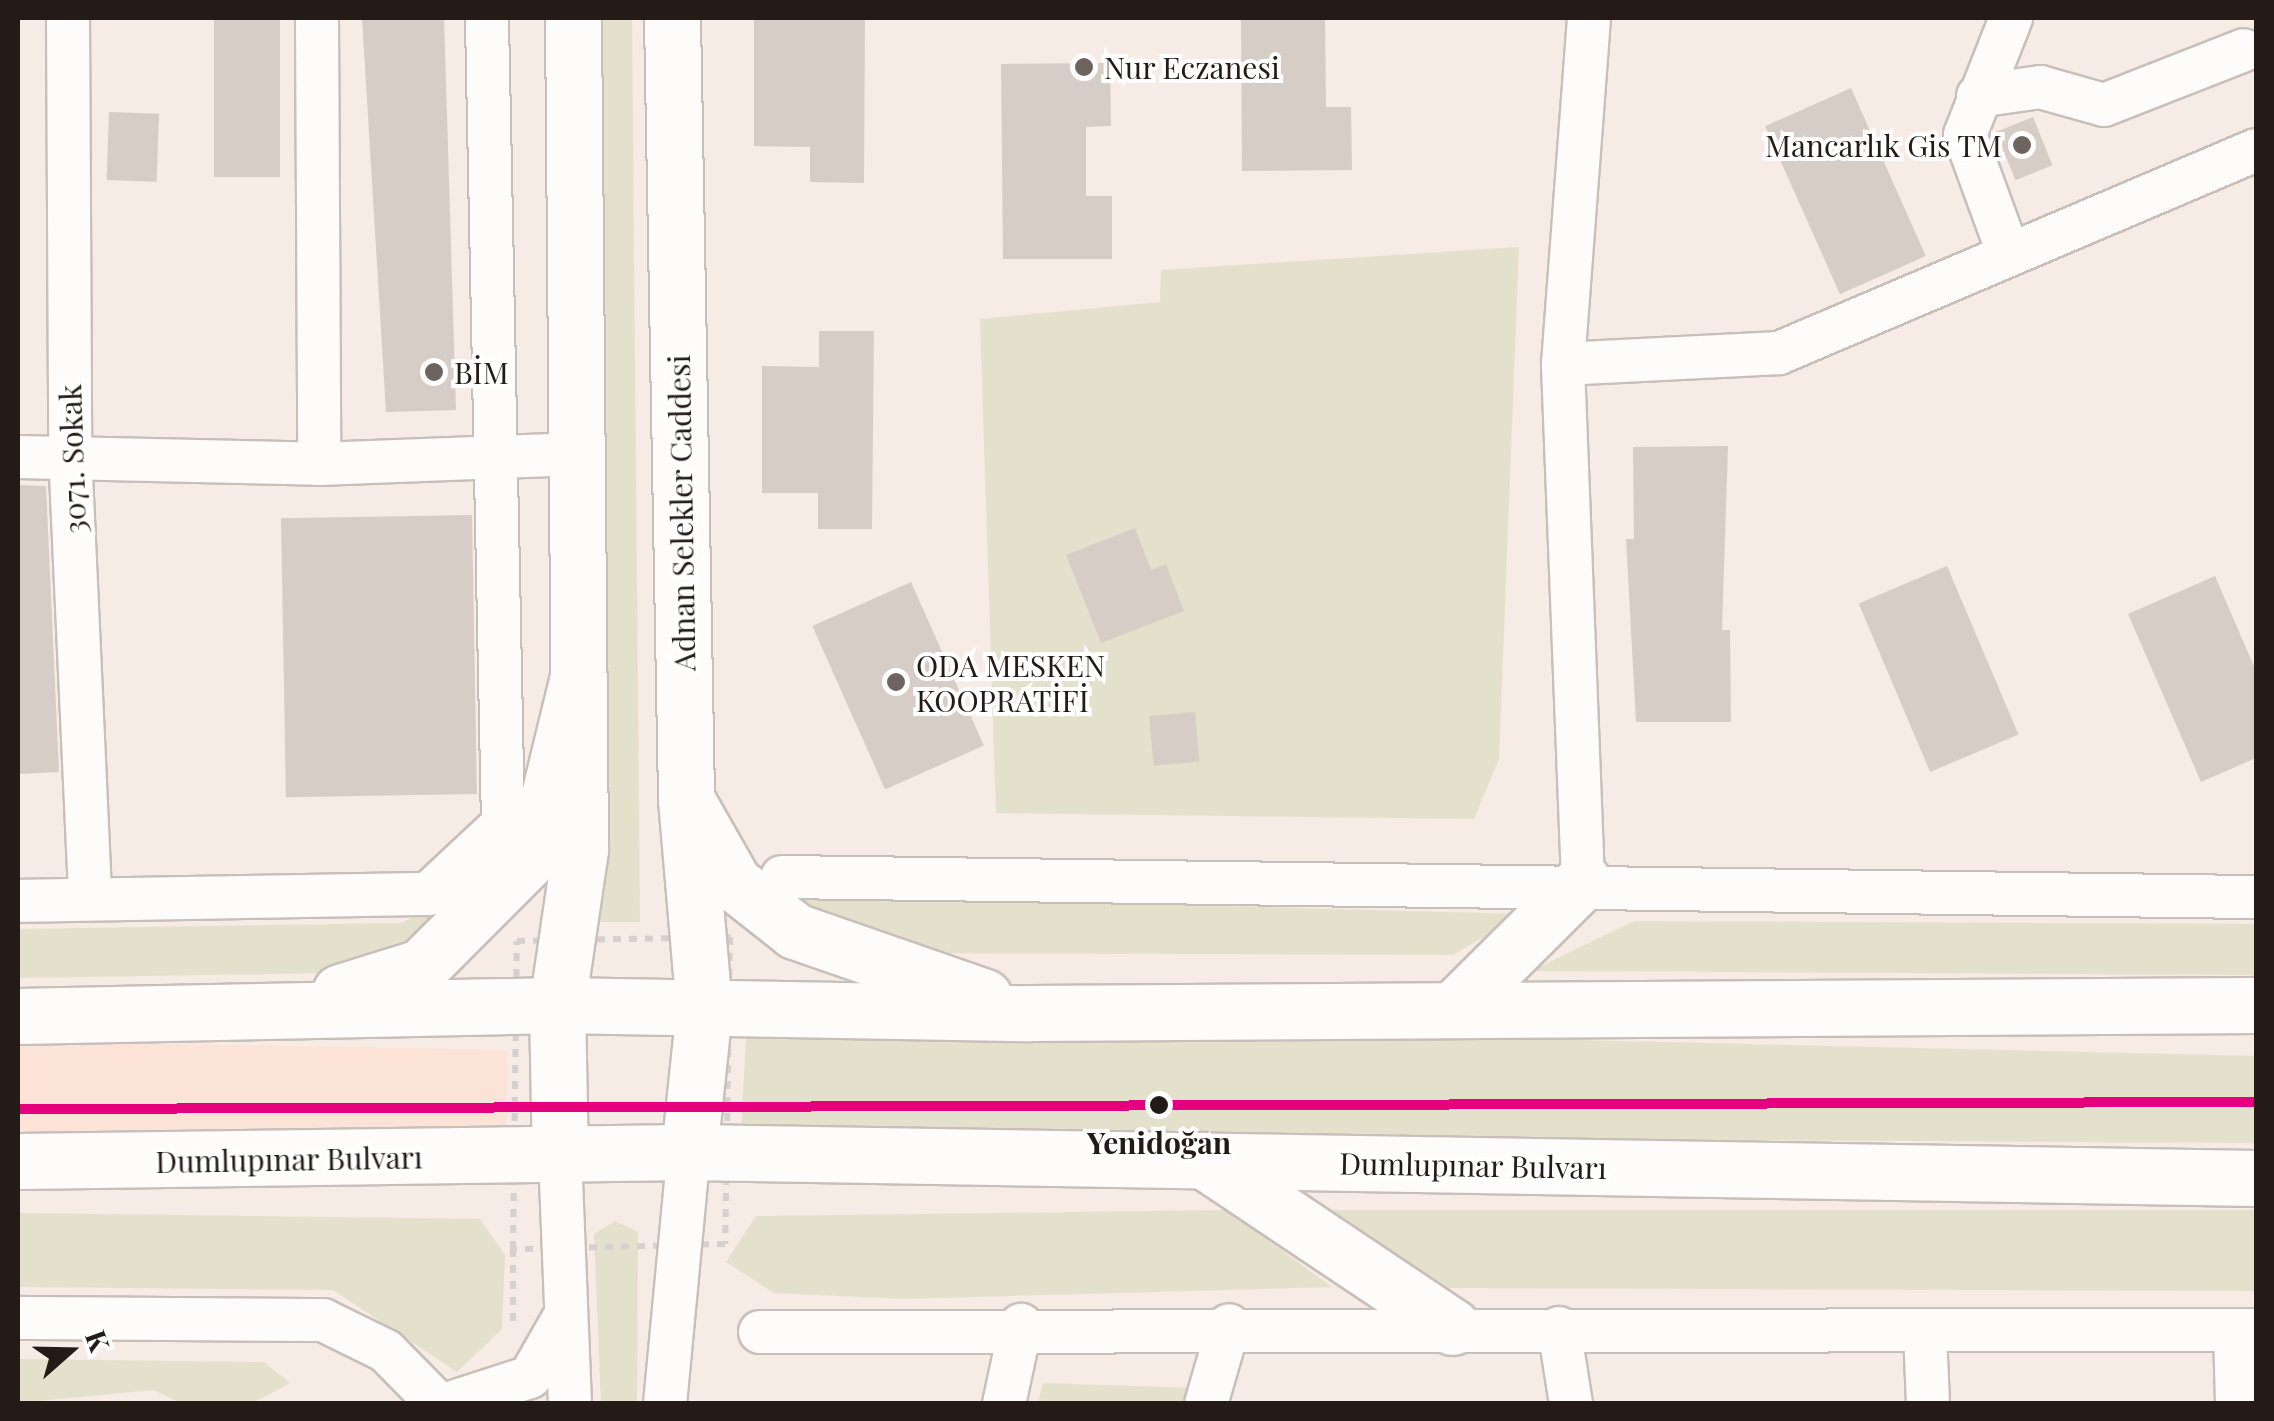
<!DOCTYPE html>
<html>
<head>
<meta charset="utf-8">
<style>
  body { margin:0 }
  #map { position:relative; width:2274px; height:1421px; overflow:hidden; background:#f7ebe5; font-family:"Playfair Display",serif }
  div>[style] { position:absolute }
  .built>* { inset:0; background:#fbe3d7 }
  .green>* { inset:0; background:#e3e1cb }
  .building>* { inset:0; background:#d7cdc7; transform-origin:0 0 }
  .path>* { height:6px; margin-top:-3px; transform-origin:0; background:repeating-linear-gradient(90deg,#d4d1cf 0 8px,transparent 0 16px) }
  .roads { filter:drop-shadow(2px 0 #c9bfba) drop-shadow(-2px 0 #c9bfba) drop-shadow(0 2px #c9bfba) drop-shadow(0 -2px #c9bfba) }
  .minor>* { height:42px; margin:-21px; padding:0 21px; transform-origin:21px; border-radius:21px; background:#fefcfb }
  .major>* { height:55px; margin:-27.5px; padding:0 27.5px; transform-origin:27.5px; border-radius:27.5px; background:#fefcfb }
  .highway>* { height:55px; margin:-27.5px; padding:0 27.5px; transform-origin:27.5px; border-radius:27.5px; background:#fefcfb }
  .tram-1>* { height:10px; margin:-5px; padding:0 5px; transform-origin:5px; border-radius:5px; background:#e5007d }
  .dots>* { width:28px; height:28px; translate:-50% -50%; box-sizing:border-box; border:5px solid #fff; border-radius:50% }
  span { translate:-50% -50%; white-space:nowrap; text-align:center; line-height:1.15; -webkit-text-stroke:8px #fff; paint-order:stroke }
  .poi-label { font-size:30px; color:#241b17 }
  .left { translate:0 -50%; text-align:left }
  .right { translate:-100% -50%; text-align:right }
  .street-label { font-size:30px; color:#241b17 }
  .stop-label { font-size:30px; color:#241b17; font-weight:700 }
  .frame { position:absolute; inset:0; border:20px solid #241b17; pointer-events:none }
  .north { position:absolute; left:20px; top:1301px; width:100px; height:100px; -webkit-text-stroke:8px #fff; paint-order:stroke; rotate:70deg; font-size:28px; font-weight:700; line-height:40px; text-align:center; color:#241b17 }
  .north::after { content:''; display:block; margin:auto; width:35px; height:45px; background:#241b17; clip-path:polygon(50% 0,100% 100%,50% 72%,0 100%) }
</style>
</head>
<body>
<div id="map">
  <div class="built">
    <div style="clip-path:polygon(18px 1041px,507px 1050px,506px 1130px,18px 1137px)"></div>
  </div>
  <div class="green">
    <div style="clip-path:polygon(597px 18px,632px 18px,640px 922px,599px 922px)"></div>
    <div style="clip-path:polygon(1519px 247px,1499px 759px,1474px 819px,996px 813px,980px 319px,1160px 302px,1161px 270px)"></div>
    <div style="clip-path:polygon(804px 895px,1523px 914px,1453px 955px,899px 953px,790px 909px)"></div>
    <div style="clip-path:polygon(448px 901px,416px 953px,336px 973px,18px 978px,18px 929px,401px 923px)"></div>
    <div style="clip-path:polygon(1634px 921px,2256px 924px,2256px 975px,1531px 971px)"></div>
    <div style="clip-path:polygon(1320px 1034px,2256px 1056px,2256px 1143px,741px 1134px,746px 1036px)"></div>
    <div style="clip-path:polygon(1227px 1210px,1332px 1287px,904px 1299px,774px 1293px,726px 1262px,756px 1216px)"></div>
    <div style="clip-path:polygon(1312px 1210px,2256px 1210px,2256px 1291px,1435px 1288px)"></div>
    <div style="clip-path:polygon(18px 1213px,480px 1219px,505px 1255px,502px 1329px,457px 1372px,333px 1290px,18px 1287px)"></div>
    <div style="clip-path:polygon(615px 1221px,638px 1232px,637px 1403px,601px 1403px,594px 1234px)"></div>
    <div style="clip-path:polygon(18px 1359px,264px 1362px,290px 1383px,253px 1403px,181px 1403px,153px 1390px,18px 1403px)"></div>
    <div style="clip-path:polygon(1043px 1383px,1194px 1388px,1190px 1403px,1038px 1404px)"></div>
  </div>
  <div class="building">
    <div style="left:214px;top:18px;width:66px;height:159px"></div>
    <div style="clip-path:polygon(362px 18px,444px 18px,456px 410px,386px 412px)"></div>
    <div style="clip-path:polygon(865px 18px,864px 183px,810px 182px,810px 147px,754px 146px,754px 19px)"></div>
    <div style="clip-path:polygon(1241px 18px,1325px 18px,1326px 107px,1351px 107px,1352px 170px,1242px 171px)"></div>
    <div style="clip-path:polygon(1110px 63px,1111px 126px,1086px 127px,1086px 196px,1112px 196px,1112px 259px,1003px 259px,1001px 64px)"></div>
    <div style="left:1851px;top:88px;width:184px;height:94px;rotate:66deg"></div>
    <div style="left:109px;top:112px;width:50px;height:68px;rotate:2deg"></div>
    <div style="left:2033px;top:117px;width:52px;height:40px;rotate:68deg"></div>
    <div style="clip-path:polygon(819px 331px,874px 331px,872px 529px,818px 529px,818px 493px,762px 493px,762px 366px,819px 367px)"></div>
    <div style="clip-path:polygon(1728px 446px,1722px 630px,1730px 630px,1731px 722px,1636px 722px,1626px 539px,1634px 539px,1633px 447px)"></div>
    <div style="clip-path:polygon(18px 485px,46px 486px,59px 772px,18px 774px)"></div>
    <div style="left:472px;top:515px;width:279px;height:191px;rotate:89deg"></div>
    <div style="clip-path:polygon(1135px 528px,1151px 570px,1166px 564px,1184px 611px,1101px 643px,1066px 555px)"></div>
    <div style="left:1947px;top:566px;width:183px;height:96px;rotate:67deg"></div>
    <div style="clip-path:polygon(2215px 576px,2256px 671px,2256px 758px,2201px 782px,2128px 614px)"></div>
    <div style="left:911px;top:582px;width:179px;height:108px;rotate:66deg"></div>
    <div style="left:1195px;top:712px;width:50px;height:46px;rotate:85deg"></div>
  </div>
  <div class="path">
    <div style="left:730px;top:937px;width:307px;rotate:90.9deg"></div>
    <div style="left:725px;top:1244px;width:212px;rotate:178.6deg"></div>
    <div style="left:513px;top:1249px;width:308px;rotate:-89.3deg"></div>
    <div style="left:517px;top:941px;width:213px;rotate:-1.1deg"></div>
    <div style="left:513px;top:1249px;width:78px;rotate:90deg"></div>
  </div>
  <div class="roads">
    <div class="minor">
      <div style="left:68px;top:18px;width:434px;rotate:89.7deg"></div>
      <div style="left:70px;top:452px;width:447px;rotate:87.4deg"></div>
      <div style="left:317px;top:18px;width:446px;rotate:89.7deg"></div>
      <div style="left:1978px;top:96px;width:63px;rotate:-8.3deg"></div>
      <div style="left:2040px;top:87px;width:66px;rotate:15.7deg"></div>
      <div style="left:2104px;top:105px;width:150px;rotate:-21.4deg"></div>
      <div style="left:2009px;top:255px;width:128px;rotate:-110.1deg"></div>
      <div style="left:1965px;top:135px;width:126px;rotate:-68.5deg"></div>
      <div style="left:1563px;top:364px;width:216px;rotate:-2.9deg"></div>
      <div style="left:1779px;top:353px;width:518px;rotate:-23.05deg"></div>
      <div style="left:18px;top:457px;width:301px;rotate:1.3deg"></div>
      <div style="left:319px;top:464px;width:259px;rotate:-2.2deg"></div>
      <div style="left:782px;top:877px;width:1474px;rotate:0.78deg"></div>
      <div style="left:1583px;top:881px;width:517px;rotate:-92.22deg"></div>
      <div style="left:1563px;top:364px;width:347px;rotate:-85.7deg"></div>
      <div style="left:18px;top:901px;width:410px;rotate:-1deg"></div>
      <div style="left:428px;top:894px;width:103px;rotate:-43deg"></div>
      <div style="left:503px;top:824px;width:806px;rotate:-91.14deg"></div>
      <div style="left:560px;top:1155px;width:249px;rotate:87.7deg"></div>
      <div style="left:18px;top:1318px;width:305px;rotate:0.4deg"></div>
      <div style="left:323px;top:1320px;width:70px;rotate:26.2deg"></div>
      <div style="left:386px;top:1351px;width:74px;rotate:45.5deg"></div>
      <div style="left:1559px;top:1328px;width:77px;rotate:81deg"></div>
      <div style="left:2235px;top:1331px;width:73px;rotate:88.4deg"></div>
      <div style="left:760px;top:1332px;width:1496px;rotate:-0.08deg"></div>
      <div style="left:1925px;top:1332px;width:72px;rotate:87.6deg"></div>
      <div style="left:447px;top:1404px;width:87px;rotate:-18deg"></div>
      <div style="left:530px;top:1377px;width:73px;rotate:-60.3deg"></div>
      <div style="left:665px;top:1404px;width:253px;rotate:-84.6deg"></div>
      <div style="left:1004px;top:1404px;width:81px;rotate:-77.9deg"></div>
      <div style="left:1206px;top:1404px;width:82px;rotate:-73.8deg"></div>
    </div>
    <div class="major">
      <div style="left:672px;top:18px;width:781px;rotate:88.97deg"></div>
      <div style="left:686px;top:799px;width:211px;rotate:85.1deg"></div>
      <div style="left:557px;top:1005px;width:157px;rotate:-81.6deg"></div>
      <div style="left:580px;top:850px;width:832px;rotate:-90.48deg"></div>
    </div>
    <div class="highway">
      <div style="left:686px;top:799px;width:97px;rotate:60.3deg"></div>
      <div style="left:734px;top:883px;width:78px;rotate:38.2deg"></div>
      <div style="left:795px;top:931px;width:200px;rotate:19.2deg"></div>
      <div style="left:340px;top:992px;width:85px;rotate:-17.2deg"></div>
      <div style="left:421px;top:967px;width:161px;rotate:-45deg"></div>
      <div style="left:535px;top:853px;width:181px;rotate:-76.3deg"></div>
      <div style="left:557px;top:1005px;width:150px;rotate:88.9deg"></div>
      <div style="left:1458px;top:1005px;width:176px;rotate:-44.8deg"></div>
      <div style="left:18px;top:1016px;width:539px;rotate:-1.17deg"></div>
      <div style="left:557px;top:1005px;width:473px;rotate:1deg"></div>
      <div style="left:1030px;top:1013px;width:1226px;rotate:-0.37deg"></div>
      <div style="left:689px;top:1152px;width:144px;rotate:-84deg"></div>
      <div style="left:1203px;top:1160px;width:300px;rotate:33.8deg"></div>
      <div style="left:18px;top:1161px;width:671px;rotate:-0.77deg"></div>
      <div style="left:689px;top:1152px;width:1567px;rotate:0.95deg"></div>
    </div>
  </div>
  <div class="tram-1">
    <div style="left:18px;top:1109px;width:2238px;rotate:-0.18deg"></div>
  </div>
  <div class="dots">
    <div style="left:1084px;top:67px;background:#6e645f"></div>
    <div style="left:2022px;top:145px;background:#6e645f"></div>
    <div style="left:434px;top:372px;background:#6e645f"></div>
    <div style="left:896px;top:682px;background:#6e645f"></div>
    <div style="left:1159px;top:1105px;background:#241b17"></div>
  </div>
  <div class="poi-label">
    <span class="left" style="left:1104px;top:67px">Nur Eczanesi</span>
    <span class="right" style="left:2002px;top:145px">Mancarlık Gis TM</span>
    <span class="left" style="left:454px;top:372px">BİM</span>
    <span class="left" style="left:916px;top:682px">ODA MESKEN<br>KOOPRATİFİ</span>
  </div>
  <div class="street-label">
    <span style="left:72px;top:459px;rotate:-92deg">3071. Sokak</span>
    <span style="left:681px;top:513px;rotate:-91deg">Adnan Selekler Caddesi</span>
    <span style="left:289px;top:1159px;rotate:-1deg">Dumlupınar Bulvarı</span>
    <span style="left:1473px;top:1165px;rotate:1deg">Dumlupınar Bulvarı</span>
  </div>
  <div class="stop-label">
    <span style="left:1159px;top:1142px">Yenidoğan</span>
  </div>
  <div class="frame"></div>
  <div class="north">K</div>
</div>
</body>
</html>
